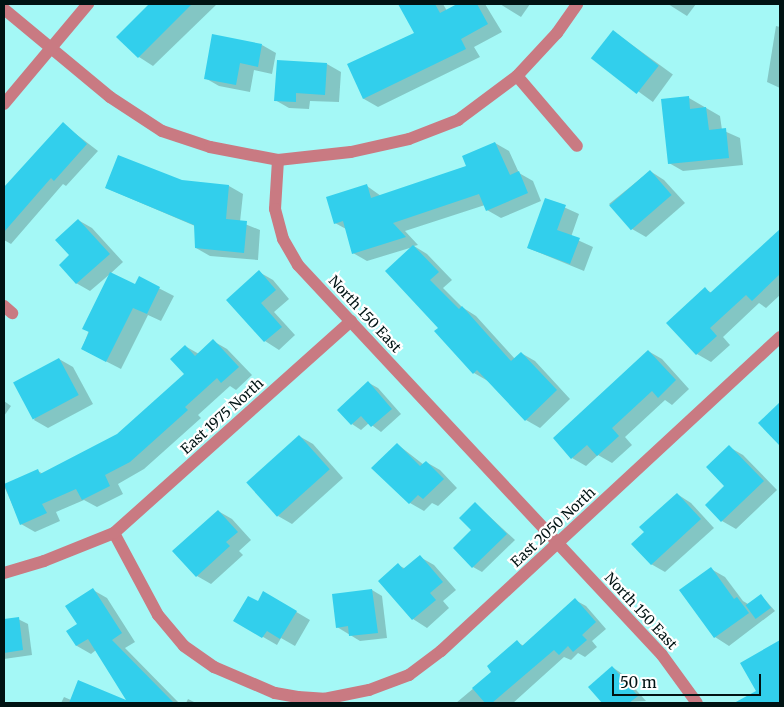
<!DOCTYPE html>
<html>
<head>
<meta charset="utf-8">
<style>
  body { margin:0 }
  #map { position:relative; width:784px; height:707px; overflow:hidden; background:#a4f8f6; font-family:Merriweather,serif }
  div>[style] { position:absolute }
  .shadow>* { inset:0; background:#0003; transform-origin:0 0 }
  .building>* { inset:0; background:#32cfec; transform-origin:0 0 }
  .street>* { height:12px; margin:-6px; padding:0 6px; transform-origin:6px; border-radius:6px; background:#c97a82 }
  span { translate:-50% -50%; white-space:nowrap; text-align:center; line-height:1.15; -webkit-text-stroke:4.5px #fff; paint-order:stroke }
  .street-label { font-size:14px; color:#001313 }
  .frame { position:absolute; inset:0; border:5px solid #001313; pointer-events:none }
  .scale { position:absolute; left:612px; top:674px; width:149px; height:22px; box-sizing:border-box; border:2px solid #001313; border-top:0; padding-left:6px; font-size:15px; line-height:18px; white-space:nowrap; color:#001313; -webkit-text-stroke:4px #fff; paint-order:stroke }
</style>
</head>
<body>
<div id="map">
  <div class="shadow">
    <div style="clip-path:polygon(151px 4px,217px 4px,153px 66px,139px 57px,118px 37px)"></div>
    <div style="clip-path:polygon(403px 4px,443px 4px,447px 11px,459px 4px,485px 4px,502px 32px,474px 47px,480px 57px,378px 107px,364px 99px,349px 65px,416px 34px,400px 5px)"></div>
    <div style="clip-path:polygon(500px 4px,530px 4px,521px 17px)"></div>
    <div style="clip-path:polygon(668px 4px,696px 4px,687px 16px)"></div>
    <div style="clip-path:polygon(776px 26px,780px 27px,780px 88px,767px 82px)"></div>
    <div style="left:613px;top:31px;width:74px;height:34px;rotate:36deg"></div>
    <div style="clip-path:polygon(262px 45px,276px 53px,272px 74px,254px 70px,250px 92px,219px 86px,205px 78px)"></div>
    <div style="clip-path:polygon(327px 64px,341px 72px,339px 102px,310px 101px,309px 109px,289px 108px,275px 100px)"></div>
    <div style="clip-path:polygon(689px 98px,720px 116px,722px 130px,740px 138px,743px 165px,683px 171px,669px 163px)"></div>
    <div style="clip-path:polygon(63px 124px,98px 151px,66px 186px,63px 184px,11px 244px,4px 240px,4px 189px)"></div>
    <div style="clip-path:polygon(495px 143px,509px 151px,519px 173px,533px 181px,541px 201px,501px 218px,487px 210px,485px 205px,405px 231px,418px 245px,414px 246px,427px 254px,452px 280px,443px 288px,462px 307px,476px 316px,515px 359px,521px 353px,535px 361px,570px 399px,540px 428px,526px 420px,488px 381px,474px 373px,440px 328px,413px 247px,367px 261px,353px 253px,346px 229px,335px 223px,367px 186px,381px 196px,468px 166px)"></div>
    <div style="clip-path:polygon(650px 171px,664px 180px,685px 203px,646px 237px,632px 229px,609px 204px)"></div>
    <div style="clip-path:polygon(182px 181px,229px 186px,243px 194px,240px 222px,260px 230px,258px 260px,210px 256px,196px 248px,195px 226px,106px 188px)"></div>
    <div style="clip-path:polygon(546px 199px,579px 214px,571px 237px,593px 247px,584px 271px,528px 248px)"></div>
    <div style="clip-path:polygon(78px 220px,92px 228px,123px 262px,110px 274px,135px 286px,139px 278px,174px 296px,161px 321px,148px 315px,121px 369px,82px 349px,110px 274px,90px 291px,76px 283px,71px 256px)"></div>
    <div style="clip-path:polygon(779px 232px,780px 295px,766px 308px,759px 303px,723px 337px,730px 345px,711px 362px,697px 354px,668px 323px,705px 289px,712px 293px)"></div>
    <div style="clip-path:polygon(259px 272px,273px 280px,289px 299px,274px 312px,295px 335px,279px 350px,265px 341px,227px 300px)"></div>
    <div style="clip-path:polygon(213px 341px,227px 349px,252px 375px,236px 390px,230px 386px,198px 415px,201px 418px,144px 469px,118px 484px,123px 494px,97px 507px,84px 500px,56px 512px,60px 521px,35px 532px,21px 524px,4px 486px,38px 471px,43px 474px,118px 436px,186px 374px,185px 346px,199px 354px)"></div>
    <div style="clip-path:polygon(648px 351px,662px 359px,689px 389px,672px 405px,665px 400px,625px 437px,632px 445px,612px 463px,598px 455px,586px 466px,572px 458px)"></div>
    <div style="clip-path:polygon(59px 359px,73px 367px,93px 404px,48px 428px,34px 420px)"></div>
    <div style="clip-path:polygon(369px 383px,378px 388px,401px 414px,381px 432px,369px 423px,361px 430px,352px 424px)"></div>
    <div style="clip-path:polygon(4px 401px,11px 406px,4px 416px)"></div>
    <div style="clip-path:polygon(299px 436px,313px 444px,343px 478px,292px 524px,278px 516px)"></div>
    <div style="clip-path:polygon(397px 444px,424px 465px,426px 462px,440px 470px,457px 488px,438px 506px,432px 503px,424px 511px,410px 503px)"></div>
    <div style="clip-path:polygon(729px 447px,743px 455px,777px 490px,736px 529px,722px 521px,706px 505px,726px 486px)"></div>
    <div style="clip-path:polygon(677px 494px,691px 503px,714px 528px,665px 572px,651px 564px,646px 532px)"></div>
    <div style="clip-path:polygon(476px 504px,515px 540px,482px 572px,473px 567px)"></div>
    <div style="clip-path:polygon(218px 511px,232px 519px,251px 540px,239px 551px,243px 555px,211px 584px,197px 576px,174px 551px)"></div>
    <div style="clip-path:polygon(420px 557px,434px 565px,456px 590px,443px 601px,449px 608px,427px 628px,413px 619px,379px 581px,398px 565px,406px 569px)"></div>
    <div style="clip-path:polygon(711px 569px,725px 577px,743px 601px,748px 604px,761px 595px,775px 611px,729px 646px,715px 637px)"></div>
    <div style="clip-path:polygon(93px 590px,107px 598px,135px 642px,125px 648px,179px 703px,129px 703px,96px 650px,91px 654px,77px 646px,68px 631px,79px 625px)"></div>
    <div style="clip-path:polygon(372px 590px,382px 596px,387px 638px,360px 641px,337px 627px,333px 595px)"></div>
    <div style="clip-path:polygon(264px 593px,310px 620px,295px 646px,281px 638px,277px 645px,235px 621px,258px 603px)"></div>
    <div style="clip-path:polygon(575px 600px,586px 606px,606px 629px,592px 641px,597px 647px,585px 657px,578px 653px,571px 660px,564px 657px,513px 703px,456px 703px,493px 672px,517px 642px,524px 646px)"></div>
    <div style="clip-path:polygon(18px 619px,28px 624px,32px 655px,4px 659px,4px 621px)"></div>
    <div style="clip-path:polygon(776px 644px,780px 646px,780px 703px,755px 703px,751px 696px,758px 692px)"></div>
    <div style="clip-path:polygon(612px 667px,621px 673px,646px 701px,604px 703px,590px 687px)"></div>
    <div style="clip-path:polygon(64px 697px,71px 700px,115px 698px,113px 703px,61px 703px)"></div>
    <div style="clip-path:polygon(188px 699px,196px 703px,186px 703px)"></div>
  </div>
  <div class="building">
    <div style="clip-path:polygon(149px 4px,192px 4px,138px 58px,116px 37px)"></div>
    <div style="clip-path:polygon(398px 4px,435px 4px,440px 13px,457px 4px,477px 4px,488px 24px,461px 39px,466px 49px,363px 99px,347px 64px,414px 33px)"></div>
    <div style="left:613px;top:30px;width:58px;height:36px;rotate:38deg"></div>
    <div style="clip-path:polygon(212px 34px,262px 44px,258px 67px,240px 63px,236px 85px,204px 79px)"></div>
    <div style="clip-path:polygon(277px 60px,327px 63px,325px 95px,296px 93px,296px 102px,274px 101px)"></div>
    <div style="clip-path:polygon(689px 96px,690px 109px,706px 107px,709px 130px,726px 128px,729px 158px,668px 164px,661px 99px)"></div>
    <div style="clip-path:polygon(63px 122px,87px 144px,54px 181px,51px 178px,4px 232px,4px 187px)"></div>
    <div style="clip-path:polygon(495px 142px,510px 175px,519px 171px,528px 193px,486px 211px,479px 194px,393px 223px,406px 237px,352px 254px,343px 221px,334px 224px,326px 197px,367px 184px,371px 198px,466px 166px,462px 156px)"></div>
    <div style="clip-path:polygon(118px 155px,182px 180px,229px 185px,226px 219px,247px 221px,244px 253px,195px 248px,194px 225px,105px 188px)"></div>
    <div style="left:650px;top:170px;width:33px;height:54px;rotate:49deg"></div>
    <div style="clip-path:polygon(545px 198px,566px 205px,557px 230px,580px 238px,570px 264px,527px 248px)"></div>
    <div style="clip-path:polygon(78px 219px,110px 254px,76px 284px,59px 265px,69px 255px,55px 240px)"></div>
    <div style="clip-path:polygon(780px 229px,780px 274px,752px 301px,746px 295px,710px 328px,717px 336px,696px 355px,666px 323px,705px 287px,710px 293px)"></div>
    <div style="clip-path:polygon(413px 245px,439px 272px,430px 280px,459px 309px,462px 306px,511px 361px,521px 352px,557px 390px,525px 421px,477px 370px,473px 374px,434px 331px,438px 328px,385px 271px)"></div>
    <div style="clip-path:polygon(259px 270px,276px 290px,261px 303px,282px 327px,264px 342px,226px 300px)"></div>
    <div style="clip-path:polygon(110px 272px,135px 284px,139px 276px,160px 287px,147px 314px,133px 308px,106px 362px,81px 349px,89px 332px,82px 329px)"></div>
    <div style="clip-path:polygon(213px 339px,239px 367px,221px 383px,217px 378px,185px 407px,188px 410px,130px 462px,105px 475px,110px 486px,82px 500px,76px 489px,42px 504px,47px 513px,20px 525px,4px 484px,38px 469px,40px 474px,117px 434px,184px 374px,170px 359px,185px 345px,195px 356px)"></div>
    <div style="clip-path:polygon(648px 350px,676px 380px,658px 398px,652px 391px,612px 428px,619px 436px,597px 456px,587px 445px,571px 459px,553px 438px)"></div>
    <div style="left:59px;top:358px;width:42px;height:52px;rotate:62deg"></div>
    <div style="clip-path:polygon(368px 381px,392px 409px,371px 427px,361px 416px,351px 425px,337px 410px)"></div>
    <div style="clip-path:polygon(780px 402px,780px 446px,758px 423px)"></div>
    <div style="left:299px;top:435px;width:46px;height:71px;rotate:48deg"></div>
    <div style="clip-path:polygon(397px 443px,420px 466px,426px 461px,444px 479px,423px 499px,418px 495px,409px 504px,371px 468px)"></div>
    <div style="clip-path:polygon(729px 445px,764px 481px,721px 522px,705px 505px,724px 486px,706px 467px)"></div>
    <div style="clip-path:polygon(677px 493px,701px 519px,651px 565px,631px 544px,644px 532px,639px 527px)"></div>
    <div style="clip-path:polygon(475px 502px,507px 534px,472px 568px,453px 548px,471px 530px,459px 518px)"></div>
    <div style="clip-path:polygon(218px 510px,238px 532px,226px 542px,230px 546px,196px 577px,172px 551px)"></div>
    <div style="clip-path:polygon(420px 555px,443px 582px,430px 593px,436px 600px,412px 620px,378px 581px,398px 563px,403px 569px)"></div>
    <div style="clip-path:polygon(711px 567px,734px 599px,737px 597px,749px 613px,714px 638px,679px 590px)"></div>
    <div style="clip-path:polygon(93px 588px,122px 633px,112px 640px,174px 703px,69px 703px,78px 680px,126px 700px,88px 639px,76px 646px,66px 631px,77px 624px,65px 606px)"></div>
    <div style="clip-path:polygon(372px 589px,378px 633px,349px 636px,348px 626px,336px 628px,332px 594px)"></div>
    <div style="clip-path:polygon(263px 591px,297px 611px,280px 639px,267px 631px,262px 638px,233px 621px,248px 596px,258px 601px)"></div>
    <div style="left:761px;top:594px;width:17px;height:19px;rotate:54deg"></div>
    <div style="clip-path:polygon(575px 598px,596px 622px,582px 635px,587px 640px,573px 652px,568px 646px,559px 655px,554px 650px,492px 703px,485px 703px,472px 688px,491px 672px,487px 666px,517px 640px,522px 646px)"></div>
    <div style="clip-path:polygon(19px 617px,23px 650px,4px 653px,4px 619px)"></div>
    <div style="clip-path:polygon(780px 640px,780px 703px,734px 703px,756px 691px,740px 663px)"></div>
    <div style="clip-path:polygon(612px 666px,638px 696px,629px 703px,602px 703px,588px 687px)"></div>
  </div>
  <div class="street">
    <div style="left:4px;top:9px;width:138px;rotate:39.7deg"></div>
    <div style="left:110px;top:97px;width:62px;rotate:33.2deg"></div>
    <div style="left:162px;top:131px;width:51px;rotate:18.4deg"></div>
    <div style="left:210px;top:147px;width:69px;rotate:10.8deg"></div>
    <div style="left:278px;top:160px;width:73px;rotate:-6.3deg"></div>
    <div style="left:351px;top:152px;width:59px;rotate:-12.6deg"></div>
    <div style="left:409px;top:139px;width:53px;rotate:-21.2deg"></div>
    <div style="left:458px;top:120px;width:74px;rotate:-36.7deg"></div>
    <div style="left:517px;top:76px;width:59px;rotate:-47.1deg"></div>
    <div style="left:557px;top:33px;width:35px;rotate:-55deg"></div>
    <div style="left:517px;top:76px;width:92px;rotate:49.4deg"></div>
    <div style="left:4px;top:104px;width:131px;rotate:-50deg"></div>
    <div style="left:278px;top:160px;width:49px;rotate:93.5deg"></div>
    <div style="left:275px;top:209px;width:31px;rotate:75deg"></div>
    <div style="left:283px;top:239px;width:30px;rotate:60deg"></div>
    <div style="left:298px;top:265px;width:533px;rotate:46.97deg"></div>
    <div style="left:662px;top:655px;width:59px;rotate:53.9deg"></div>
    <div style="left:4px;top:306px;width:11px;rotate:41deg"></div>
    <div style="left:114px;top:533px;width:93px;rotate:61.8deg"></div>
    <div style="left:158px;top:615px;width:40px;rotate:50deg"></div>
    <div style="left:184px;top:646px;width:37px;rotate:35deg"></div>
    <div style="left:214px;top:667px;width:66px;rotate:23.1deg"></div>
    <div style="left:275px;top:693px;width:23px;rotate:10deg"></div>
    <div style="left:298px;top:697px;width:26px;rotate:4deg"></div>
    <div style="left:324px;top:699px;width:46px;rotate:-11.3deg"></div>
    <div style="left:369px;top:690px;width:43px;rotate:-20.6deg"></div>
    <div style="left:409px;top:675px;width:40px;rotate:-37deg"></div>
    <div style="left:441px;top:651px;width:462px;rotate:-42.8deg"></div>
    <div style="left:4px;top:573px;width:42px;rotate:-16.7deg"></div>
    <div style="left:44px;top:561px;width:75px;rotate:-21.8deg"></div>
    <div style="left:114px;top:533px;width:318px;rotate:-41.8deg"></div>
  </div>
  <div class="street-label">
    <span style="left:365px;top:314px;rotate:47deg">North 150 East</span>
    <span style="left:222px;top:416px;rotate:-42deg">East 1975 North</span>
    <span style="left:553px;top:527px;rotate:-43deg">East 2050 North</span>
    <span style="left:641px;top:611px;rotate:47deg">North 150 East</span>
  </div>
  <div class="frame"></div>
  <div class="scale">50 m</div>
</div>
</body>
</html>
